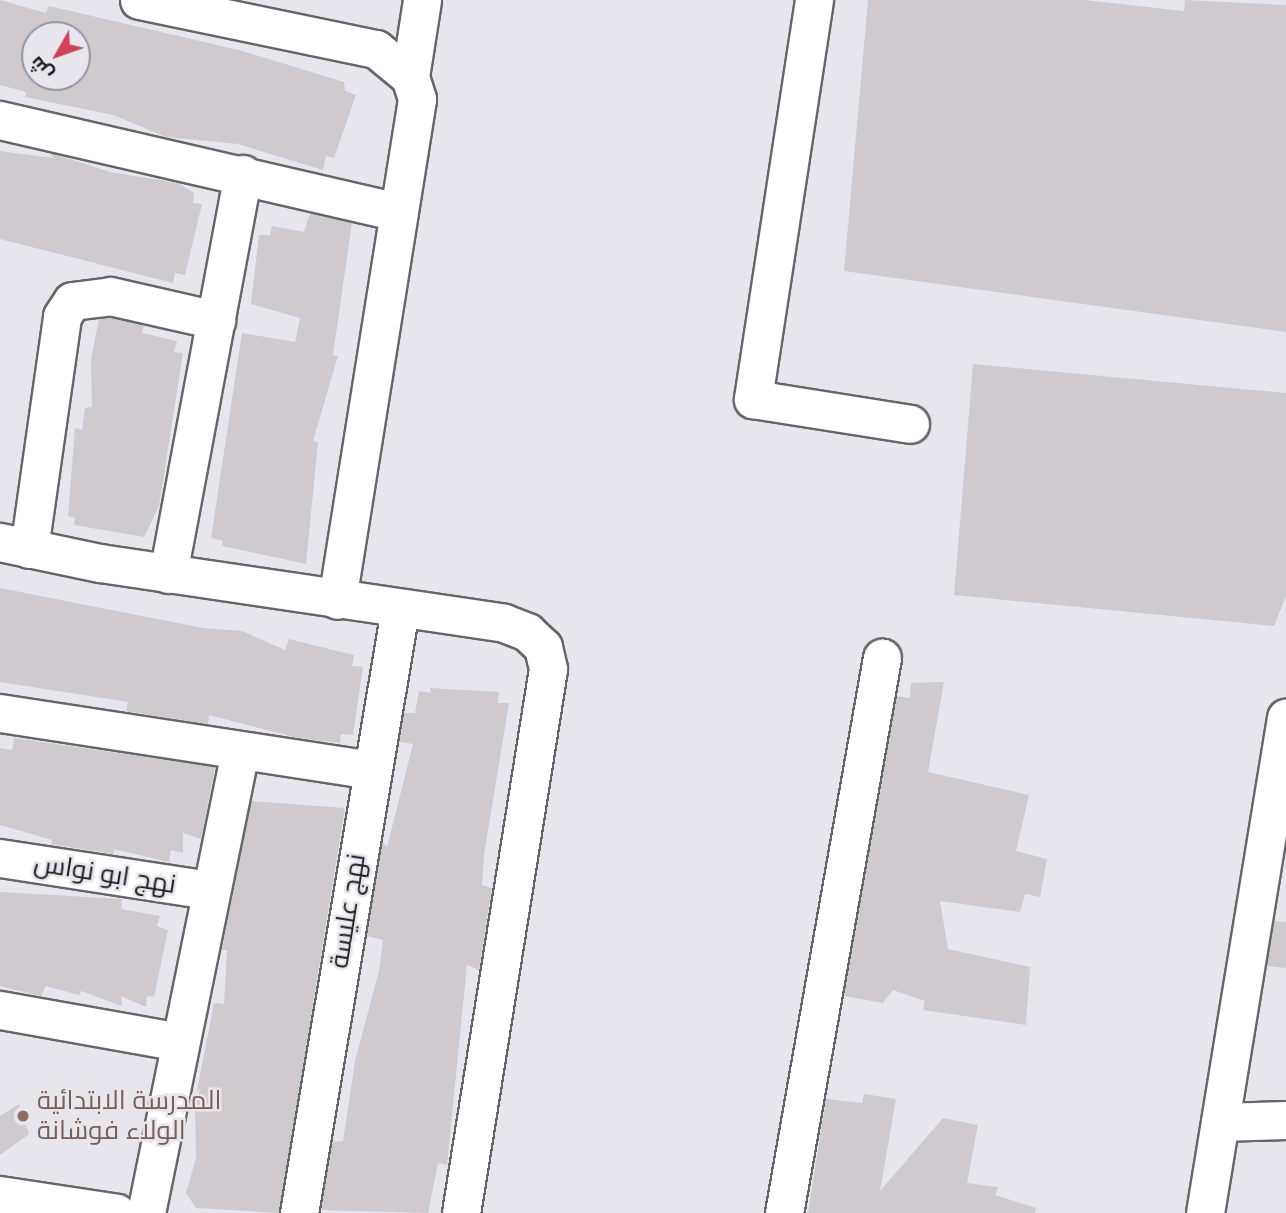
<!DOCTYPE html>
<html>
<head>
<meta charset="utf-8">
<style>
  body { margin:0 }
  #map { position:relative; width:1286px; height:1213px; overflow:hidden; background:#e7e6ec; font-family:"Space Grotesk",Cairo,sans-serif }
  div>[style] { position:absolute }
  .building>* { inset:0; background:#cfcace }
  .roads { filter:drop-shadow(2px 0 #66656a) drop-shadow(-2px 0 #66656a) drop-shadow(0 2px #66656a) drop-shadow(0 -2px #66656a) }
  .minor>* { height:37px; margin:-18.5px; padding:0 18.5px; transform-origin:18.5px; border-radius:18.5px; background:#fff }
  .dots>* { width:19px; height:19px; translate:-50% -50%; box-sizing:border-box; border:4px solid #e7e6ec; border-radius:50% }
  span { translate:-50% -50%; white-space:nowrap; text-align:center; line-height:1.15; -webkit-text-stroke:5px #e7e6ec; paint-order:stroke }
  .street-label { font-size:26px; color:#1a1a1c }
  .education-label { font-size:26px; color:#785e54 }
  .left { translate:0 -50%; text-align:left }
  .north { position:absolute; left:21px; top:21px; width:70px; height:70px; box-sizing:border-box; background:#e7e6ec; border:2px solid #959499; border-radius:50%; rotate:230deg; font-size:19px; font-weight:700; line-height:28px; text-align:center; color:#1a1a1c }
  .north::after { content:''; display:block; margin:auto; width:24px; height:32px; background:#d14158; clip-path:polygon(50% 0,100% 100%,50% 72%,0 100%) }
</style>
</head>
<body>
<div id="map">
  <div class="building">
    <div style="clip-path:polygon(evenodd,0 0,46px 13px,49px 6px,239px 50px,344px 82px,345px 91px,356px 95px,334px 158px,326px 156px,323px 170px,238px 144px,166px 137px,113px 115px,25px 97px,26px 92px,0 85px,0 0,35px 35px,77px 35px,77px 77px,35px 77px,35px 35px)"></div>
    <div style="clip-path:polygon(868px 0,1085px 0,1184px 11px,1185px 0,1286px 5px,1286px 332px,844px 271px)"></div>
    <div style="clip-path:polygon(0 151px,53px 158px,51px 153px,110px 172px,178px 183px,194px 193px,193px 203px,202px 204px,185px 275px,175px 273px,173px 283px,0 239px)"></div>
    <div style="clip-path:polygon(310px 213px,352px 223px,333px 355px,338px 356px,313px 441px,318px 442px,306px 564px,222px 546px,223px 541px,211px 538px,242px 333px,295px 342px,300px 318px,251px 304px,259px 235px,270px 235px,272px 226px,304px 232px)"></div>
    <div style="clip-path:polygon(109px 317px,144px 325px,142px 333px,177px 341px,174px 352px,183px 353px,159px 506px,144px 537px,74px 525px,75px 518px,68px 516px,75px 428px,82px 430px,85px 408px,92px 407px,91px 359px,99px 319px)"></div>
    <div style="clip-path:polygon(973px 364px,1286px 393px,1286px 596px,1274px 626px,954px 595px)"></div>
    <div style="clip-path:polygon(0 588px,203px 628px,242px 631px,285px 650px,289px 639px,354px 655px,352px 666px,363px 667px,353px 735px,341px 734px,340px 743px,294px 737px,209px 715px,208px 724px,126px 711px,128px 702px,0 682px)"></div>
    <div style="clip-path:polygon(944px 682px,928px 772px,1029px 795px,1016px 851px,1047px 859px,1040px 897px,1025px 894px,1020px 912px,940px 901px,948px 949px,1030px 967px,1026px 1025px,923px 1010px,925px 1001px,893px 990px,883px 1003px,844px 996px,897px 696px,910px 698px,911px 683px)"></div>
    <div style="clip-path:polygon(430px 688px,499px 692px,498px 703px,509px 703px,484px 855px,482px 885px,492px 888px,479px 970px,467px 965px,447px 1165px,438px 1163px,428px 1213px,321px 1210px,332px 1142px,343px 1141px,355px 1061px,379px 971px,383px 940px,367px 936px,382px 841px,387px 847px,413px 744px,399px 742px,404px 713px,415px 713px,419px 691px,431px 693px)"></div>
    <div style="clip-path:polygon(14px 738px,215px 767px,201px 839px,183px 833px,183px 853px,171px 850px,169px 862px,114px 849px,113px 854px,51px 844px,52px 840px,0 825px,0 748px,12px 750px)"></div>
    <div style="clip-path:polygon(251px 801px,345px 808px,279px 1213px,196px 1208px,186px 1193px,196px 1158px,195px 1101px,214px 1003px,224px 1004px,227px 950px,222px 950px)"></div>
    <div style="clip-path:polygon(0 892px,122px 899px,121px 909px,160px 916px,157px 926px,168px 930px,154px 997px,147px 996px,146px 1007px,121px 996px,122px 1006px,81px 991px,79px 995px,46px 986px,41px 996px,0 986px)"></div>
    <div style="clip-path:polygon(1274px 921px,1286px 922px,1286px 968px,1267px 966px)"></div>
    <div style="clip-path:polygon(864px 1094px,896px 1099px,880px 1191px,943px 1118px,978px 1125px,967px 1183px,998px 1187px,995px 1195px,1036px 1208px,1035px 1213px,808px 1213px,826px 1099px,862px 1103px)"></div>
    <div style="clip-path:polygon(19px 1104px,29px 1134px,0 1155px,0 1116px)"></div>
  </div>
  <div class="roads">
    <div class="minor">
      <div style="left:139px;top:0;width:242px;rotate:11.7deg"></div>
      <div style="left:376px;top:49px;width:44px;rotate:39.5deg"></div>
      <div style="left:410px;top:77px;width:23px;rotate:72deg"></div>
      <div style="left:417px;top:99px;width:507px;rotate:99.07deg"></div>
      <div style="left:814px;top:0;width:404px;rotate:98.7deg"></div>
      <div style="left:753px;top:399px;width:159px;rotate:9deg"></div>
      <div style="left:410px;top:77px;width:78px;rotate:-81.1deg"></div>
      <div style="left:0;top:120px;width:409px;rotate:13deg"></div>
      <div style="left:0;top:542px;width:102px;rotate:11.9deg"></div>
      <div style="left:100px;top:563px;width:408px;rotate:8.4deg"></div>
      <div style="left:504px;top:623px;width:25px;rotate:21deg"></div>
      <div style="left:527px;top:632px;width:22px;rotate:43deg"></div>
      <div style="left:543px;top:647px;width:23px;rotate:77deg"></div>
      <div style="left:548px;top:669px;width:551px;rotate:99.09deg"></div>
      <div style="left:29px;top:549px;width:235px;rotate:-81.9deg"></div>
      <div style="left:62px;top:316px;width:18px;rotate:-56deg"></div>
      <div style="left:72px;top:301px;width:38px;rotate:-7deg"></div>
      <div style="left:110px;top:296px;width:109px;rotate:12.8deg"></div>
      <div style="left:168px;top:574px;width:407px;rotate:-79.4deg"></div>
      <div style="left:0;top:713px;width:376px;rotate:8.7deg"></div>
      <div style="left:0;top:858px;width:212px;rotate:8.7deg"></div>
      <div style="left:0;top:1010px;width:183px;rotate:10.1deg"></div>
      <div style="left:1220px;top:1122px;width:66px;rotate:-1.7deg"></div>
      <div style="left:0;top:1195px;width:118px;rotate:8.7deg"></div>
      <div style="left:146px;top:1213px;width:471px;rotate:-78.5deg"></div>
      <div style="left:299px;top:1213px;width:612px;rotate:-80.51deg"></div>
      <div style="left:784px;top:1213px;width:564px;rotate:-79.99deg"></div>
      <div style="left:1205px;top:1213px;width:502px;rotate:-80.71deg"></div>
    </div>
  </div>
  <div class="dots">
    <div style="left:23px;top:1116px;background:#8d6e63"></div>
  </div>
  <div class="street-label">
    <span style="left:105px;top:874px;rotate:9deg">نهج ابو نواس</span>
    <span style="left:348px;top:911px;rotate:-81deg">نهج عليسة</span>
  </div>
  <div class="education-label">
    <span class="left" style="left:37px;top:1116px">المدرسة الابتدائية<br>الولاء فوشانة</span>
  </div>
  <div class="north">ش</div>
</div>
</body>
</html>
